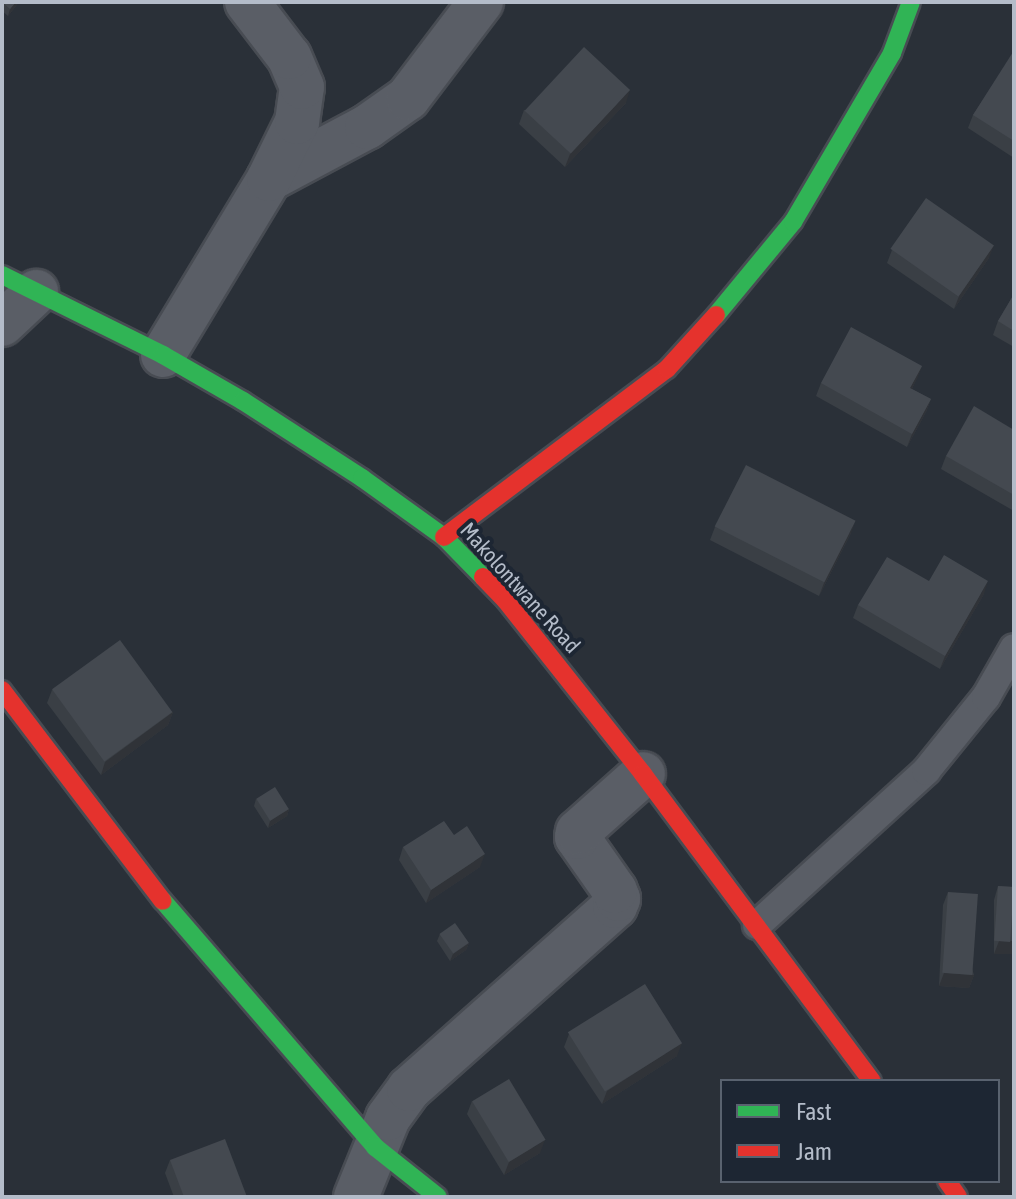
<!DOCTYPE html>
<html>
<head>
<meta charset="utf-8">
<style>
  body { margin:0 }
  #map { position:relative; width:1016px; height:1199px; overflow:hidden; background:#2a3038; font-family:"Asap Condensed",sans-serif }
  div>[style] { position:absolute }
  .roads { filter:drop-shadow(2px 0 #484c53) drop-shadow(-2px 0 #484c53) drop-shadow(0 2px #484c53) drop-shadow(0 -2px #484c53) }
  .lane>* { height:28px; margin:-14px; padding:0 14px; transform-origin:14px; border-radius:14px; background:#5a5e66 }
  .street>* { height:44px; margin:-22px; padding:0 22px; transform-origin:22px; border-radius:22px; background:#5a5e66 }
  .fast>* { height:18px; margin:-9px; padding:0 9px; transform-origin:9px; border-radius:9px; background:#30b455 }
  .jam>* { height:18px; margin:-9px; padding:0 9px; transform-origin:9px; border-radius:9px; background:#e5322d }
  .wall>* { inset:0; background:#3a3f45 }
  .shaded-wall>* { inset:0; background:#303338 }
  .building>* { inset:0; background:#444950; transform-origin:0 0 }
  span { translate:-50% -50%; white-space:nowrap; text-align:center; line-height:1.15; -webkit-text-stroke:8px #1d2633; paint-order:stroke }
  .street-label { font-size:22px; color:#b4bcc9 }
  .frame { position:absolute; inset:0; border:4px solid #b4bcc9; pointer-events:none }
  .legend { position:absolute; left:720px; top:1079px; width:280px; height:104px; box-sizing:border-box; background:#1d2633; border:2px solid #59626f; margin:0; padding:10px 14px; list-style:none; font-size:24px; color:#b4bcc9 }
  .legend li { display:flex; align-items:center; gap:16px; height:40px }
  .legend b { width:40px; border:2px solid #59626f }
</style>
</head>
<body>
<div id="map">
  <div class="roads">
    <div class="lane">
      <div style="left:757px;top:925px;width:229px;rotate:-42.3deg"></div>
      <div style="left:926px;top:771px;width:95px;rotate:-51deg"></div>
      <div style="left:986px;top:697px;width:56px;rotate:-60.3deg"></div>
    </div>
    <div class="street">
      <div style="left:269px;top:179px;width:111px;rotate:-28deg"></div>
      <div style="left:367px;top:127px;width:50px;rotate:-35.3deg"></div>
      <div style="left:408px;top:98px;width:121px;rotate:-52.8deg"></div>
      <div style="left:2px;top:324px;width:47px;rotate:-43.3deg"></div>
      <div style="left:163px;top:355px;width:205px;rotate:-58.9deg"></div>
      <div style="left:269px;top:179px;width:64px;rotate:-63.8deg"></div>
      <div style="left:297px;top:122px;width:35px;rotate:-82deg"></div>
      <div style="left:302px;top:87px;width:33px;rotate:-113deg"></div>
      <div style="left:289px;top:57px;width:69px;rotate:-127.4deg"></div>
      <div style="left:356px;top:1197px;width:85px;rotate:-67.9deg"></div>
      <div style="left:388px;top:1118px;width:36px;rotate:-54deg"></div>
      <div style="left:409px;top:1089px;width:276px;rotate:-41.6deg"></div>
      <div style="left:615px;top:906px;width:8px;rotate:-67deg"></div>
      <div style="left:618px;top:899px;width:9px;rotate:-111deg"></div>
      <div style="left:615px;top:891px;width:66px;rotate:-125.1deg"></div>
      <div style="left:577px;top:837px;width:5px;rotate:-79deg"></div>
      <div style="left:578px;top:832px;width:87px;rotate:-41.7deg"></div>
    </div>
    <div class="fast">
      <div style="left:2px;top:275px;width:180px;rotate:26.4deg"></div>
      <div style="left:163px;top:355px;width:92px;rotate:29.9deg"></div>
      <div style="left:243px;top:401px;width:142px;rotate:32.9deg"></div>
      <div style="left:362px;top:478px;width:101px;rotate:35.7deg"></div>
      <div style="left:444px;top:537px;width:56px;rotate:45.7deg"></div>
      <div style="left:716px;top:315px;width:121px;rotate:-50.4deg"></div>
      <div style="left:793px;top:222px;width:196px;rotate:-59.6deg"></div>
      <div style="left:892px;top:53px;width:54px;rotate:-69.6deg"></div>
      <div style="left:163px;top:901px;width:325px;rotate:49.2deg"></div>
      <div style="left:375px;top:1147px;width:80px;rotate:38.4deg"></div>
    </div>
    <div class="jam">
      <div style="left:444px;top:537px;width:279px;rotate:-37deg"></div>
      <div style="left:667px;top:369px;width:73px;rotate:-47.8deg"></div>
      <div style="left:483px;top:577px;width:33px;rotate:46deg"></div>
      <div style="left:506px;top:601px;width:221px;rotate:51.6deg"></div>
      <div style="left:643px;top:774px;width:383px;rotate:53.3deg"></div>
      <div style="left:2px;top:690px;width:265px;rotate:52.7deg"></div>
      <div style="left:947px;top:1181px;width:19px;rotate:55deg"></div>
    </div>
  </div>
  <div class="wall">
    <div style="clip-path:polygon(2px 2px,19px 2px,8px 16px,2px 11px)"></div>
    <div style="clip-path:polygon(1014px 52px,1014px 158px,968px 128px,973px 115px)"></div>
    <div style="clip-path:polygon(626px 103px,565px 167px,519px 124px,524px 110px)"></div>
    <div style="clip-path:polygon(892px 250px,989px 258px,954px 309px,887px 263px)"></div>
    <div style="clip-path:polygon(1014px 294px,1014px 347px,993px 335px,998px 321px)"></div>
    <div style="clip-path:polygon(922px 366px,912px 389px,931px 399px,926px 412px,907px 447px,816px 396px,821px 383px)"></div>
    <div style="clip-path:polygon(1014px 430px,1014px 511px,941px 469px,946px 456px)"></div>
    <div style="clip-path:polygon(715px 527px,851px 533px,819px 596px,710px 540px)"></div>
    <div style="clip-path:polygon(929px 581px,984px 594px,940px 669px,853px 618px,858px 605px)"></div>
    <div style="clip-path:polygon(52px 690px,173px 712px,168px 725px,101px 775px,47px 703px)"></div>
    <div style="clip-path:polygon(256px 799px,289px 809px,287px 816px,268px 828px,254px 806px)"></div>
    <div style="clip-path:polygon(454px 835px,480px 867px,426px 903px,399px 860px,403px 847px)"></div>
    <div style="clip-path:polygon(998px 886px,1014px 887px,1014px 954px,994px 954px,994px 900px)"></div>
    <div style="clip-path:polygon(948px 892px,974px 975px,969px 988px,939px 986px,943px 905px)"></div>
    <div style="clip-path:polygon(440px 934px,469px 943px,466px 950px,450px 961px,437px 941px)"></div>
    <div style="clip-path:polygon(569px 1034px,677px 1056px,602px 1104px,564px 1047px)"></div>
    <div style="clip-path:polygon(472px 1101px,540px 1153px,504px 1175px,467px 1114px)"></div>
    <div style="clip-path:polygon(170px 1160px,247px 1197px,174px 1197px,165px 1173px)"></div>
  </div>
  <div class="shaded-wall">
    <div style="clip-path:polygon(16px 2px,19px 2px,8px 16px,10px 9px)"></div>
    <div style="clip-path:polygon(630px 90px,626px 103px,565px 167px,570px 154px)"></div>
    <div style="clip-path:polygon(994px 245px,989px 258px,954px 309px,959px 296px)"></div>
    <div style="clip-path:polygon(922px 366px,917px 379px,905px 402px,910px 388px)"></div>
    <div style="clip-path:polygon(931px 399px,926px 412px,907px 447px,912px 434px)"></div>
    <div style="clip-path:polygon(856px 520px,851px 533px,819px 596px,824px 583px)"></div>
    <div style="clip-path:polygon(988px 581px,984px 594px,940px 669px,945px 656px)"></div>
    <div style="clip-path:polygon(173px 712px,168px 725px,101px 775px,105px 762px)"></div>
    <div style="clip-path:polygon(289px 809px,287px 816px,268px 828px,270px 821px)"></div>
    <div style="clip-path:polygon(485px 854px,480px 867px,426px 903px,431px 890px)"></div>
    <div style="clip-path:polygon(999px 941px,1014px 941px,1014px 954px,994px 954px)"></div>
    <div style="clip-path:polygon(469px 943px,466px 950px,450px 961px,453px 954px)"></div>
    <div style="clip-path:polygon(944px 973px,974px 975px,969px 988px,939px 986px)"></div>
    <div style="clip-path:polygon(682px 1043px,677px 1056px,602px 1104px,607px 1091px)"></div>
    <div style="clip-path:polygon(545px 1140px,540px 1153px,504px 1175px,509px 1162px)"></div>
  </div>
  <div class="building">
    <div style="clip-path:polygon(2px 2px,16px 2px,10px 9px)"></div>
    <div style="left:584px;top:47px;width:63px;height:87px;rotate:43deg"></div>
    <div style="clip-path:polygon(1013px 52px,1014px 52px,1014px 141px,973px 115px)"></div>
    <div style="left:926px;top:198px;width:83px;height:62px;rotate:35deg"></div>
    <div style="clip-path:polygon(1014px 294px,1014px 331px,998px 321px)"></div>
    <div style="clip-path:polygon(851px 327px,922px 366px,910px 388px,931px 399px,912px 434px,821px 383px)"></div>
    <div style="clip-path:polygon(974px 406px,1014px 430px,1014px 495px,946px 456px)"></div>
    <div style="left:746px;top:465px;width:123px;height:69px;rotate:27deg"></div>
    <div style="clip-path:polygon(944px 555px,988px 581px,945px 656px,858px 605px,887px 557px,929px 581px)"></div>
    <div style="left:120px;top:640px;width:89px;height:84px;rotate:54deg"></div>
    <div style="left:275px;top:787px;width:26px;height:22px;rotate:58deg"></div>
    <div style="clip-path:polygon(444px 821px,454px 835px,467px 826px,485px 854px,431px 890px,403px 847px)"></div>
    <div style="left:998px;top:886px;width:16px;height:55px;rotate:4deg"></div>
    <div style="left:948px;top:892px;width:30px;height:81px;rotate:4deg"></div>
    <div style="left:455px;top:923px;width:24px;height:19px;rotate:55deg"></div>
    <div style="left:645px;top:984px;width:70px;height:91px;rotate:58deg"></div>
    <div style="left:509px;top:1079px;width:71px;height:43px;rotate:59deg"></div>
    <div style="clip-path:polygon(225px 1139px,247px 1197px,184px 1197px,170px 1160px)"></div>
  </div>
  <div class="street-label">
    <span style="left:520px;top:588px;rotate:48deg">Makolontwane Road</span>
  </div>
  <div class="frame"></div>
  <ul class="legend">
  <li><b style="height:10px;background:#30b455"></b>Fast</li>
  <li><b style="height:10px;background:#e5322d"></b>Jam</li>
  </ul>
</div>
</body>
</html>
